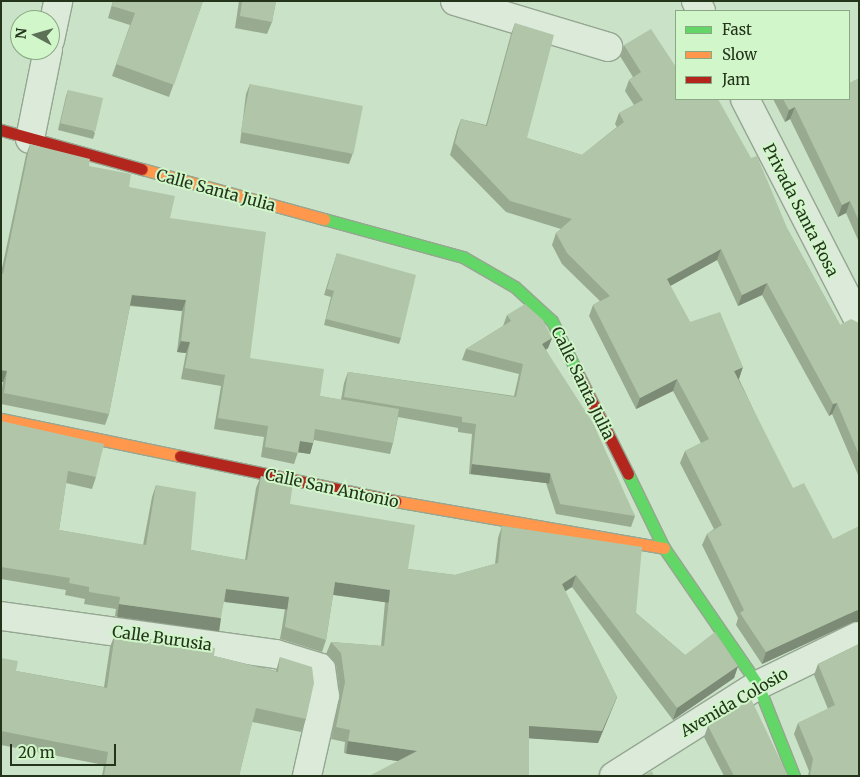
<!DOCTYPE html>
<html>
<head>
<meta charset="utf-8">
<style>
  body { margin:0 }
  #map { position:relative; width:860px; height:777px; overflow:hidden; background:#cae2c7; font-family:Merriweather,serif }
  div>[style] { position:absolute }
  .roads { filter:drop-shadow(1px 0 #95a691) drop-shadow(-1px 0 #95a691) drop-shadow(0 1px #95a691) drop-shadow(0 -1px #95a691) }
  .street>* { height:28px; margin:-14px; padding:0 14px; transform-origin:14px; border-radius:14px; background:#dbead9 }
  .fast>* { height:11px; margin:-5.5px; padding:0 5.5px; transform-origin:5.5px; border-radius:5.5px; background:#63d668 }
  .slow>* { height:11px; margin:-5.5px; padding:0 5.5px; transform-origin:5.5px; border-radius:5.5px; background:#ff974d }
  .jam>* { height:11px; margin:-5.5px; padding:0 5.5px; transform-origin:5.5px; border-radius:5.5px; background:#b3261e }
  .wall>* { inset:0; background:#98aa90 }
  .shaded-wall>* { inset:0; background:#7c8b76; transform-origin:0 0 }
  .building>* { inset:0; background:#b1c6a8; transform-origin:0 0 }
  span { translate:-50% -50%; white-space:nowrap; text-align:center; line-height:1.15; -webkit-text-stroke:4px #d0f6ca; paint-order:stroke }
  .street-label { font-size:16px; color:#23341a }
  .frame { position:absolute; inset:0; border:2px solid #23341a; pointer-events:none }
  .legend { position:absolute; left:675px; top:10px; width:175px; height:90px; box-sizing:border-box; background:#d0f6ca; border:1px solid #8ba884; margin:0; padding:6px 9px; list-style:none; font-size:15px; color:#23341a }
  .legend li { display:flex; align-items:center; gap:10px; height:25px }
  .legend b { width:25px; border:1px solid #8ba884 }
  .north { position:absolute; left:10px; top:10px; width:50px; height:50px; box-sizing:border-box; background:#d0f6ca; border:1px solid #8ba884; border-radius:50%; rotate:276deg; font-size:14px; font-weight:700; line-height:20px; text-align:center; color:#23341a }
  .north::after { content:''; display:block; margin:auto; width:18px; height:22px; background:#5d7157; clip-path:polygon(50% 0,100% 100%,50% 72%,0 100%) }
  .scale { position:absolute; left:10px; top:744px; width:106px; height:22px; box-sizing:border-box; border:2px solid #23341a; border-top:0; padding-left:6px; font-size:15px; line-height:18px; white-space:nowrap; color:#23341a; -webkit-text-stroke:4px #d0f6ca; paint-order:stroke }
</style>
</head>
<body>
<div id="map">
  <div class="roads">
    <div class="street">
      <div style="left:455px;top:1px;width:160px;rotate:16.7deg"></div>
      <div style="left:696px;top:1px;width:11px;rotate:63deg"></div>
      <div style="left:50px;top:40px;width:40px;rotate:-78deg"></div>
      <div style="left:745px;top:99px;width:250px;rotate:62.8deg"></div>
      <div style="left:30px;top:139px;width:91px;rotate:-78.6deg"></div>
      <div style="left:1px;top:616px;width:278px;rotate:7.9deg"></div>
      <div style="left:276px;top:654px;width:47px;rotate:17.3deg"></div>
      <div style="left:321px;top:668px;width:28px;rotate:82deg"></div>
      <div style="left:325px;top:696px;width:82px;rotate:102.7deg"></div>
      <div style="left:614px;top:776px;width:170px;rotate:-32.3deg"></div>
      <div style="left:758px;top:685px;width:112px;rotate:-25.9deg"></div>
    </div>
    <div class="fast">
      <div style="left:324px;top:219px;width:144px;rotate:15.3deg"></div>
      <div style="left:463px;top:257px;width:60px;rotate:30deg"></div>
      <div style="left:515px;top:287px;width:50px;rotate:42.6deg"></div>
      <div style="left:552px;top:321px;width:55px;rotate:63.9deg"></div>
      <div style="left:628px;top:474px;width:82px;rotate:64.1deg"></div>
      <div style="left:664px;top:548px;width:166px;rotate:55.5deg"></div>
      <div style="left:758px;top:685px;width:98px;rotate:68.4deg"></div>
    </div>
    <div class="slow">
      <div style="left:142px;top:169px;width:189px;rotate:15.4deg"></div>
      <div style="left:1px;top:419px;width:183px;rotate:11.7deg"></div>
      <div style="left:395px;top:501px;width:273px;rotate:9.9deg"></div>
    </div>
    <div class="jam">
      <div style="left:1px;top:130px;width:146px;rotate:15.5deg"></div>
      <div style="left:576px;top:370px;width:116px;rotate:63.4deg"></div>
      <div style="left:180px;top:456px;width:220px;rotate:11.8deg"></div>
    </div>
  </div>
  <div class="wall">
    <div style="clip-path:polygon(113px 1px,203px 1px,169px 97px,112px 76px,130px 25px,108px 18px)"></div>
    <div style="clip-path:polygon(239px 1px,276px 1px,272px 22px,267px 34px,235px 28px)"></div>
    <div style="clip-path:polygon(515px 23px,527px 138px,582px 155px,617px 127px,615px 124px,619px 113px,634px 105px,625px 91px,629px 80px,633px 77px,620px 56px,624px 45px,676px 99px,788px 230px,840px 325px,859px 323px,859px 477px,832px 414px,829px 416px,762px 295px,738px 306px,717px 260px,670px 286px,690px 322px,739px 379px,853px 622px,762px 664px,736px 625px,738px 618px,702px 545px,707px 534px,714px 529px,680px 463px,685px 451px,701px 443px,673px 391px,636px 409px,589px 316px,593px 305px,600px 301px,562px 264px,552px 245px,556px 233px,561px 229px,506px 212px,450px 155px,457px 130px,461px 119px,486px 125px,511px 34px)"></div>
    <div style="clip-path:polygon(859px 78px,859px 242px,846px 213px,838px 217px,790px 119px,785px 122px,773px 99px,849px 99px)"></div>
    <div style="clip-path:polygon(250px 84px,353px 153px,349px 164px,240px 143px,246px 94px)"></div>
    <div style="clip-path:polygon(68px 90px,95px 133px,93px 139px,58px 130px,66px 96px)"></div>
    <div style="clip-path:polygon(30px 144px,89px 166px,129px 187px,170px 218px,250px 358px,320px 396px,341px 400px,344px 383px,348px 372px,514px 396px,519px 374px,462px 360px,466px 349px,503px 326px,507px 315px,552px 338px,548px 348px,546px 350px,635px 516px,631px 527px,556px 514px,546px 483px,469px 474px,472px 434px,458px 432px,458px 428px,398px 417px,393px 443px,390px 454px,314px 440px,310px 454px,298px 452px,294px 464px,261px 457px,264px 437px,214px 429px,221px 386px,181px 379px,186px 353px,177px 352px,182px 311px,130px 306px,109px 414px,105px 425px,1px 404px,1px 393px,3px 382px,1px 382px,1px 273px,26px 155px)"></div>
    <div style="clip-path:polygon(337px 253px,401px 338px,399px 344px,324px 325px,331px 297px,324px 295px)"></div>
    <div style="clip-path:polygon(1px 421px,96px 477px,92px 489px,66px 483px,59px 530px,143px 545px,152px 497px,156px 485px,191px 550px,245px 560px,256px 488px,261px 476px,290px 504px,408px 569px,455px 575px,495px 564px,498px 538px,502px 526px,636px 613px,685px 655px,738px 666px,734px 678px,673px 720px,572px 587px,565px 591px,617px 697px,598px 743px,529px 738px,398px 761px,344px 753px,345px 742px,331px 739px,340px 694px,336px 665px,326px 654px,331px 642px,381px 646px,385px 602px,333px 595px,326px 640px,322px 652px,280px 639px,285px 609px,224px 601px,216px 630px,115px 616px,116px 609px,84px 604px,85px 599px,65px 595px,66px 590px,1px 579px)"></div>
    <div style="clip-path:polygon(115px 634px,214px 656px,276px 671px,280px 657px,306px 719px,301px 732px,252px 722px,239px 776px,102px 776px,104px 765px,1px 745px,1px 658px,16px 671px,104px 687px,110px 647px)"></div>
    <div style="clip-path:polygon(859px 644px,859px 776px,808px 776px,809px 771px,794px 734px,798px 723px,828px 709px,814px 675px,818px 664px)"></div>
    <div style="clip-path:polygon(708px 726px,788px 776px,724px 776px,704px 737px)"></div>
  </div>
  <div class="shaded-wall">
    <div style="clip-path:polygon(795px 107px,790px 119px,785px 122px,789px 110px)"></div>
    <div style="clip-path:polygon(850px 201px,846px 213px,838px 217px,842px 205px)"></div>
    <div style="clip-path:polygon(721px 249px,717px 260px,663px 290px,667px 279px)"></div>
    <div style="clip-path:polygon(767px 283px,762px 295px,738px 306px,742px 295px)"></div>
    <div style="clip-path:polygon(132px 295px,186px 300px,182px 311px,128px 305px)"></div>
    <div style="clip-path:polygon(552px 338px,548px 348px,538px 354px,542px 344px)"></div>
    <div style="clip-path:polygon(181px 341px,190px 342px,186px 353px,177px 352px)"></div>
    <div style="clip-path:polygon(743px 367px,739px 379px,730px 382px,734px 371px)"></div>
    <div style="clip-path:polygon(1px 370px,7px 371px,3px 382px,1px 382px)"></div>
    <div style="clip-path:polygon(677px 379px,673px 391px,636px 409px,640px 398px)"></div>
    <div style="clip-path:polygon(837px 403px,832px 414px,829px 416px,833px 404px)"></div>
    <div style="clip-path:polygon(300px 441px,313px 443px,310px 454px,296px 452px)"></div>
    <div style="left:472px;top:464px;width:79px;height:10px;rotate:7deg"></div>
    <div style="clip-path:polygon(576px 575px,572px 587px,558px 596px,562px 584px)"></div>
    <div style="left:335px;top:582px;width:56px;height:13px;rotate:8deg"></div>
    <div style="left:226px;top:589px;width:64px;height:13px;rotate:7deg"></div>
    <div style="left:119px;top:604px;width:103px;height:13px;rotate:8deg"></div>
    <div style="clip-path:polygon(857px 610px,859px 611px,859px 622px,853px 622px,762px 664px,766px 652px)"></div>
    <div style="clip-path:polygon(738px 666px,734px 678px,673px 720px,677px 708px)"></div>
    <div style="clip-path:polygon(617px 697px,598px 743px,524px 738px,529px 726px)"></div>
    <div style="left:348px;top:741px;width:70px;height:13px;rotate:8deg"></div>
  </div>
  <div class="building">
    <div style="clip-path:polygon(113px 1px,203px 1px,174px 85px,116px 64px,135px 13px,112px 6px)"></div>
    <div style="clip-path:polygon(242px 1px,276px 1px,272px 22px,240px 16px)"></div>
    <div style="clip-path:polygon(515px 23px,554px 35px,527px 138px,582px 155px,624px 122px,619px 113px,643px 100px,629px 80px,641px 72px,624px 45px,651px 29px,676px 67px,676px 99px,697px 99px,698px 100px,699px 99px,718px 99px,751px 158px,757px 156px,788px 230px,840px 325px,851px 319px,859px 323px,859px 455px,837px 403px,833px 404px,767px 283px,742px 295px,721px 249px,667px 279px,690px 322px,720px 312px,743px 367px,734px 371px,793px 488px,804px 483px,833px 539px,859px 526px,859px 611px,857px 610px,766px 652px,740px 613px,744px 610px,707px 534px,722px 525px,685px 451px,709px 439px,677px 379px,640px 398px,593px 305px,610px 296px,567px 253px,556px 233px,572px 219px,510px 201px,455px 143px,461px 119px,487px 126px)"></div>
    <div style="clip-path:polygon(859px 78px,859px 221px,850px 201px,842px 205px,795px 107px,789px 110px,783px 99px,849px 99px,849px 83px)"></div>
    <div style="left:250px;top:84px;width:115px;height:49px;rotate:11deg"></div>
    <div style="left:68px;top:90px;width:36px;height:34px;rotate:13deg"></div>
    <div style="clip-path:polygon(30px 144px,90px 159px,89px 166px,131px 174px,129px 187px,175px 196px,170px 218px,266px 232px,250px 358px,324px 369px,320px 396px,399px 409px,393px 443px,315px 429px,313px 443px,300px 441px,298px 453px,265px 447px,268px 426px,218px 418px,225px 375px,185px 368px,190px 342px,181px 341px,186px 300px,132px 295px,109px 414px,4px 393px,7px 371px,1px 370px,1px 273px,3px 274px)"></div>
    <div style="clip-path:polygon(337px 253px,416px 275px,401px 338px,326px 319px,334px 291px,327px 289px)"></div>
    <div style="clip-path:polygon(525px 304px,543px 320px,552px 338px,542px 344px,593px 423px,635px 516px,560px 504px,550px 473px,472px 464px,476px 424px,462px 422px,462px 417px,344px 397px,348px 372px,516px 397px,523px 364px,466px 349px,511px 321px,507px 315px)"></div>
    <div style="clip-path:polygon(1px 421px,104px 444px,96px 477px,68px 471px,59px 530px,146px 545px,156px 485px,196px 492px,191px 550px,247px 560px,261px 476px,293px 483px,290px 504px,415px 525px,408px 569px,455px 575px,498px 563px,502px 526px,642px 547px,636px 613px,685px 655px,715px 632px,738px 666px,677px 708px,576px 575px,562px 584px,617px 697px,602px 731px,529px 726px,529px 776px,369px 776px,417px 751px,348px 741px,350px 730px,336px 727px,345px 682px,341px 653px,331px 642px,384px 646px,390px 590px,335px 582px,326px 640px,285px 627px,289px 597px,226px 589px,221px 618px,119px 604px,120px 597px,89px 592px,89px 587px,69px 583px,70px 578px,1px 567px)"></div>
    <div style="clip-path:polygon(115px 634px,215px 648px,214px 656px,278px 672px,280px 657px,312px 667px,314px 683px,306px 719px,256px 708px,239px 776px,104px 776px,108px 752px,1px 731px,1px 658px,18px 661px,16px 671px,107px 688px)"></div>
    <div style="clip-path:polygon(859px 644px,859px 776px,807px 776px,810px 775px,813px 759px,798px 723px,835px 705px,818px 664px)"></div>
    <div style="clip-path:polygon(751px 699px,788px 776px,734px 776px,708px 726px)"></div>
    <div style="clip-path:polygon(652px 771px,654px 776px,643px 776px)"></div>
  </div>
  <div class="street-label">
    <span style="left:216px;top:190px;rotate:15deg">Calle Santa Julia</span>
    <span style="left:801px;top:210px;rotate:63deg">Privada Santa Rosa</span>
    <span style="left:583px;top:383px;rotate:64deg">Calle Santa Julia</span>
    <span style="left:332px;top:488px;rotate:12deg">Calle San Antonio</span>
    <span style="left:162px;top:638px;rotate:8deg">Calle Burusia</span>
    <span style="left:734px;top:702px;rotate:-30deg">Avenida Colosio</span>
  </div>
  <div class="frame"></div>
  <ul class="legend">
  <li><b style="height:6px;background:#63d668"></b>Fast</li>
  <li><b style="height:6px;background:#ff974d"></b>Slow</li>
  <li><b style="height:6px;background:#b3261e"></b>Jam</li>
  </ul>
  <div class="north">N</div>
  <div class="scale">20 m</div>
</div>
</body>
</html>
